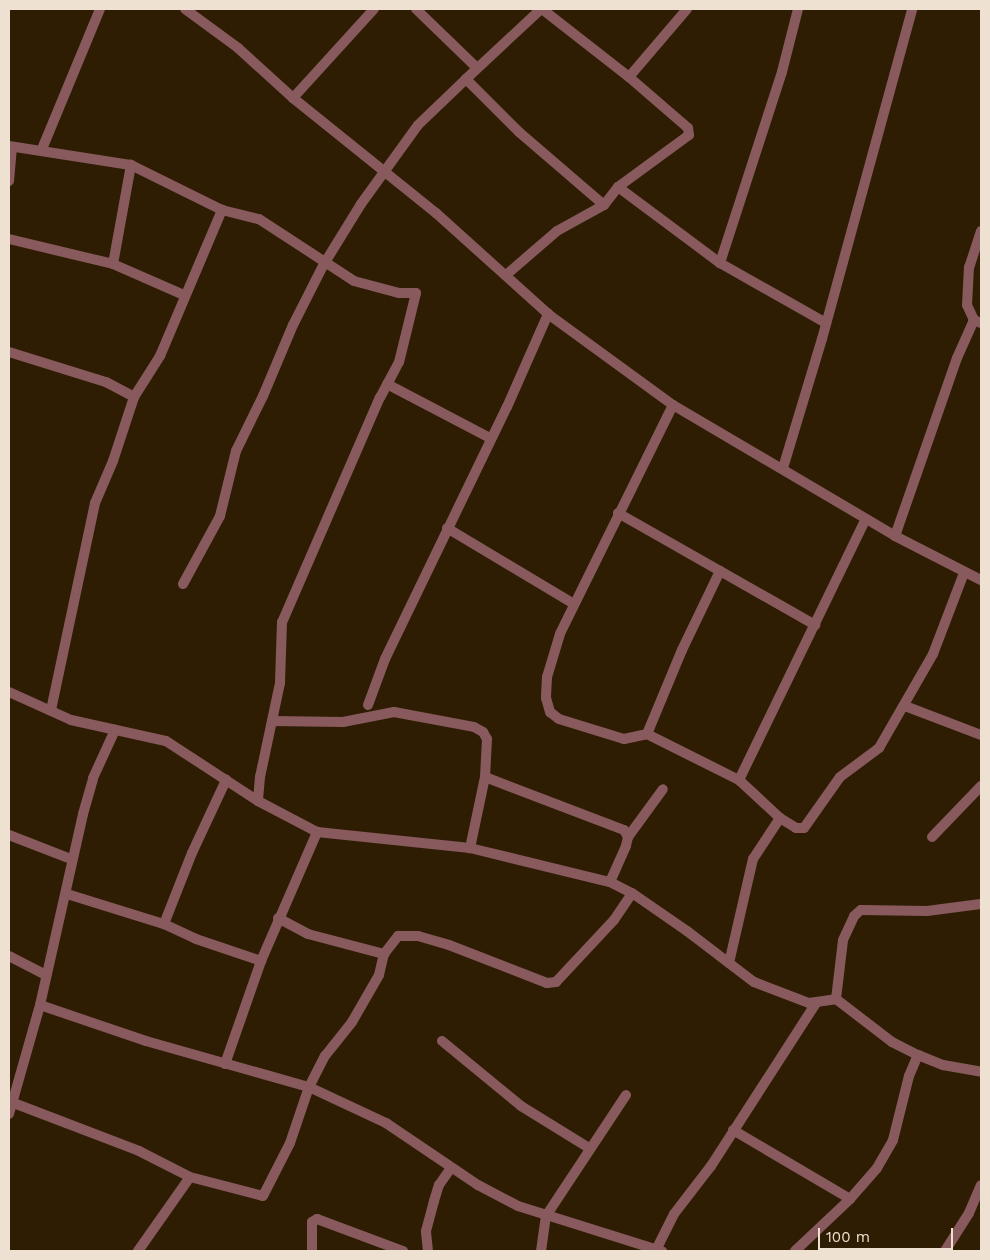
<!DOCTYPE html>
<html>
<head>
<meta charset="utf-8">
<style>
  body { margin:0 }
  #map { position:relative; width:990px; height:1260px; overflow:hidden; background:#2f1d03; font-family:"Work Sans",sans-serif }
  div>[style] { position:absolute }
  .street>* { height:10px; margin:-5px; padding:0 5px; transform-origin:5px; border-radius:5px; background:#885a5e }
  span { translate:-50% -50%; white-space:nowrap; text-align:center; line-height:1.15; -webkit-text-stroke:4px #2f1d03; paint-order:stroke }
  .frame { position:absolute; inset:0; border:10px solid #eee1d2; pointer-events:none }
  .scale { position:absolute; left:818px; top:1228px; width:135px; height:22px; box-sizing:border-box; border:2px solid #eee1d2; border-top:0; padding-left:6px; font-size:15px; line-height:18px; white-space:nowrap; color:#eee1d2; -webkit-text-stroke:4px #2f1d03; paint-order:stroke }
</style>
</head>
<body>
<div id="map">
  <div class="street">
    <div style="left:185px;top:9px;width:66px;rotate:36.3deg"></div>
    <div style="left:238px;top:48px;width:74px;rotate:42.3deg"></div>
    <div style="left:293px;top:98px;width:184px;rotate:38.8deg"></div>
    <div style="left:436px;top:213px;width:151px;rotate:42deg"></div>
    <div style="left:548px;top:314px;width:155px;rotate:36.1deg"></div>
    <div style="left:673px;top:405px;width:258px;rotate:30.5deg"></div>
    <div style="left:895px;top:536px;width:97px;rotate:27.1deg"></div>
    <div style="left:416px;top:9px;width:85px;rotate:44deg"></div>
    <div style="left:541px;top:9px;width:103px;rotate:137deg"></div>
    <div style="left:466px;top:79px;width:75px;rotate:45deg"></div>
    <div style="left:519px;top:132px;width:112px;rotate:40.7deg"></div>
    <div style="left:798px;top:9px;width:65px;rotate:104.3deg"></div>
    <div style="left:782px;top:72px;width:201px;rotate:108deg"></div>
    <div style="left:720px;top:263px;width:122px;rotate:29.5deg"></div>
    <div style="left:629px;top:77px;width:89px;rotate:-49.5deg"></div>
    <div style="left:293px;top:98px;width:120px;rotate:-47.7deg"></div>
    <div style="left:9px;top:146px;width:123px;rotate:8.9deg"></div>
    <div style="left:131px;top:165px;width:102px;rotate:26.3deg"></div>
    <div style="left:222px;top:210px;width:38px;rotate:14deg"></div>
    <div style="left:259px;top:219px;width:113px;rotate:33.1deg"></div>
    <div style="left:354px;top:281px;width:47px;rotate:14.9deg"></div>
    <div style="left:399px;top:293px;width:17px"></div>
    <div style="left:416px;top:293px;width:71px;rotate:103.8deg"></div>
    <div style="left:399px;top:362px;width:40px;rotate:118deg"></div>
    <div style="left:380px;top:397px;width:245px;rotate:113.5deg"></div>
    <div style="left:282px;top:622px;width:61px;rotate:91.9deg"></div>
    <div style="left:280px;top:683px;width:96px;rotate:102deg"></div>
    <div style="left:260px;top:777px;width:24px;rotate:95deg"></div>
    <div style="left:42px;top:149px;width:152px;rotate:-67.5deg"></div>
    <div style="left:9px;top:181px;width:34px;rotate:-85deg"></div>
    <div style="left:618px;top:187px;width:127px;rotate:36.7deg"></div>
    <div style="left:981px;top:231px;width:38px;rotate:108deg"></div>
    <div style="left:969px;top:267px;width:38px;rotate:93deg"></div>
    <div style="left:967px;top:305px;width:17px;rotate:65deg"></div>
    <div style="left:974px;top:320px;width:8px;rotate:23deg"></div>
    <div style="left:9px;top:239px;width:107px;rotate:13.5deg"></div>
    <div style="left:113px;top:264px;width:77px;rotate:23.6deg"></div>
    <div style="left:113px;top:264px;width:101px;rotate:-79.7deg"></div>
    <div style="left:506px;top:275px;width:67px;rotate:-40.8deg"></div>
    <div style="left:557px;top:231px;width:54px;rotate:-29deg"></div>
    <div style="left:604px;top:205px;width:23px;rotate:-52deg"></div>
    <div style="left:618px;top:187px;width:88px;rotate:-36.2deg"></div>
    <div style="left:689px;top:135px;width:7px;rotate:-98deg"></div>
    <div style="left:688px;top:128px;width:78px;rotate:-139.2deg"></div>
    <div style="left:629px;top:77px;width:110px;rotate:-142deg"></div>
    <div style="left:9px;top:352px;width:102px;rotate:17.2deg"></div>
    <div style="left:106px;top:382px;width:32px;rotate:28deg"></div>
    <div style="left:387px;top:384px;width:116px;rotate:27.7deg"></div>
    <div style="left:673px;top:405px;width:255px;rotate:116.3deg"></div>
    <div style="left:560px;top:634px;width:45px;rotate:106.8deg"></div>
    <div style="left:547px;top:677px;width:21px;rotate:93deg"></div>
    <div style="left:546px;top:698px;width:15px;rotate:74deg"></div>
    <div style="left:550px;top:712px;width:11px;rotate:38deg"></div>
    <div style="left:559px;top:719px;width:68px;rotate:17.1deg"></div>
    <div style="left:624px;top:739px;width:24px;rotate:-12deg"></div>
    <div style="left:647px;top:734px;width:103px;rotate:26.6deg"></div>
    <div style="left:739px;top:780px;width:56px;rotate:42.8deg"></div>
    <div style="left:780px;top:818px;width:19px;rotate:32deg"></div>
    <div style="left:796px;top:828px;width:8px"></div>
    <div style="left:804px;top:828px;width:62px;rotate:-54.8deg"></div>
    <div style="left:840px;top:777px;width:49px;rotate:-36.6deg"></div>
    <div style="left:879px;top:748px;width:108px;rotate:-60.1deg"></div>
    <div style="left:933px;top:654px;width:87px;rotate:-69.1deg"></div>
    <div style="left:783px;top:468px;width:135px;rotate:-73.2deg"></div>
    <div style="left:822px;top:339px;width:342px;rotate:-74.7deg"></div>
    <div style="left:618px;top:513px;width:227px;rotate:29.6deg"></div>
    <div style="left:447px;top:528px;width:148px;rotate:30.9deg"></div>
    <div style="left:895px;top:536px;width:188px;rotate:-70.8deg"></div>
    <div style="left:957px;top:358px;width:42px;rotate:-65.9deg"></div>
    <div style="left:183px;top:584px;width:77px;rotate:-61.4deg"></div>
    <div style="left:220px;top:516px;width:67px;rotate:-76.2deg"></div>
    <div style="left:236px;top:451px;width:61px;rotate:-63.9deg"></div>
    <div style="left:263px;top:396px;width:77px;rotate:-67.1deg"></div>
    <div style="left:293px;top:325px;width:68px;rotate:-63.1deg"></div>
    <div style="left:324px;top:264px;width:70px;rotate:-58.3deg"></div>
    <div style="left:361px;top:204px;width:97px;rotate:-54.2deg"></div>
    <div style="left:418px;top:125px;width:66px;rotate:-43.8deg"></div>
    <div style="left:9px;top:692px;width:68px;rotate:24.3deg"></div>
    <div style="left:71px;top:720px;width:97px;rotate:12.5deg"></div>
    <div style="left:166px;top:741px;width:110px;rotate:33.1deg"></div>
    <div style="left:258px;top:801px;width:67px;rotate:27.7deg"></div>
    <div style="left:317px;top:832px;width:154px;rotate:6deg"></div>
    <div style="left:470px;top:848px;width:144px;rotate:13.7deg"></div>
    <div style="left:610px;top:882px;width:25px;rotate:27deg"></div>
    <div style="left:632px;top:893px;width:67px;rotate:34.6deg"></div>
    <div style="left:687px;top:931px;width:84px;rotate:37.3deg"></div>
    <div style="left:754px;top:982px;width:59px;rotate:20.9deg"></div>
    <div style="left:809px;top:1003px;width:27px;rotate:-8deg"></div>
    <div style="left:836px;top:999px;width:71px;rotate:37.5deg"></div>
    <div style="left:892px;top:1042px;width:29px;rotate:27deg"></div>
    <div style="left:918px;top:1055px;width:27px;rotate:22deg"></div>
    <div style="left:943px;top:1065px;width:39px;rotate:10deg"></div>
    <div style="left:368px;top:705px;width:49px;rotate:-69.7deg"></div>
    <div style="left:385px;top:659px;width:280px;rotate:-64.2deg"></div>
    <div style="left:507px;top:407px;width:102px;rotate:-66.2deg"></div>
    <div style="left:905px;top:706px;width:81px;rotate:20.9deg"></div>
    <div style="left:51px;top:710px;width:212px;rotate:-78deg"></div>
    <div style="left:95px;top:503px;width:46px;rotate:-66.8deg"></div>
    <div style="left:113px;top:461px;width:67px;rotate:-71.8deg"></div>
    <div style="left:134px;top:397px;width:49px;rotate:-57.6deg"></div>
    <div style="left:160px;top:356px;width:159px;rotate:-67deg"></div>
    <div style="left:272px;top:721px;width:71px;rotate:0.8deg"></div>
    <div style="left:343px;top:722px;width:52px;rotate:-11.1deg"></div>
    <div style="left:394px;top:712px;width:81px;rotate:10.6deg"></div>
    <div style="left:474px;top:727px;width:10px;rotate:29deg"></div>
    <div style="left:483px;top:732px;width:8px;rotate:60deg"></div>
    <div style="left:487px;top:739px;width:38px;rotate:93deg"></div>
    <div style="left:485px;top:777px;width:73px;rotate:101.9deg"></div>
    <div style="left:647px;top:734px;width:91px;rotate:-67.4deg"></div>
    <div style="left:682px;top:650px;width:88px;rotate:-64.3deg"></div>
    <div style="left:485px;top:777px;width:149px;rotate:20.9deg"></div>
    <div style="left:624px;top:830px;width:8px;rotate:60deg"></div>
    <div style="left:628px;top:837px;width:9px;rotate:103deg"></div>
    <div style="left:626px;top:846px;width:39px;rotate:114deg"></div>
    <div style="left:739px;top:780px;width:290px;rotate:-64.1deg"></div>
    <div style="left:9px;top:835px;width:66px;rotate:21.2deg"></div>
    <div style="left:628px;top:837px;width:59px;rotate:-53.9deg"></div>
    <div style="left:932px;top:837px;width:71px;rotate:-46.1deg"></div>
    <div style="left:67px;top:894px;width:102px;rotate:17.2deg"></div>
    <div style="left:164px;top:924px;width:35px;rotate:25deg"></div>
    <div style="left:196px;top:939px;width:69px;rotate:18.7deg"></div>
    <div style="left:278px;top:918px;width:34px;rotate:28deg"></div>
    <div style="left:308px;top:934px;width:79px;rotate:14.7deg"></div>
    <div style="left:164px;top:924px;width:76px;rotate:-68.5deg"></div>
    <div style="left:192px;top:853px;width:81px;rotate:-65deg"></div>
    <div style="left:9px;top:956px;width:42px;rotate:27.2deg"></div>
    <div style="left:729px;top:963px;width:107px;rotate:-77deg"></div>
    <div style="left:753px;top:859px;width:49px;rotate:-56.6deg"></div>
    <div style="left:836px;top:999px;width:59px;rotate:-83.2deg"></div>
    <div style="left:843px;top:940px;width:26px;rotate:-65deg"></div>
    <div style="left:854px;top:916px;width:9px;rotate:-41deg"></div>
    <div style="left:861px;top:910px;width:66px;rotate:0.9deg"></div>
    <div style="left:927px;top:911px;width:54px;rotate:-7.4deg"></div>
    <div style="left:40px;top:1005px;width:112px;rotate:18.8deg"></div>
    <div style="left:146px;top:1041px;width:169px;rotate:15.8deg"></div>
    <div style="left:309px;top:1087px;width:85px;rotate:25.1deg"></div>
    <div style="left:386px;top:1123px;width:111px;rotate:34deg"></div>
    <div style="left:478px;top:1185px;width:45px;rotate:27.7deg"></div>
    <div style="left:518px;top:1206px;width:151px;rotate:17.4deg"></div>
    <div style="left:442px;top:1041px;width:102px;rotate:39.4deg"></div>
    <div style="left:521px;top:1106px;width:80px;rotate:31.7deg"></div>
    <div style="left:225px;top:1064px;width:109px;rotate:-70.7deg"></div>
    <div style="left:261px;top:961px;width:141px;rotate:-66.5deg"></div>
    <div style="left:11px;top:1102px;width:137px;rotate:20.9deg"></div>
    <div style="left:139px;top:1151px;width:57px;rotate:27deg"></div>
    <div style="left:190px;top:1177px;width:75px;rotate:14.6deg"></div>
    <div style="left:263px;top:1196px;width:59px;rotate:-63deg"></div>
    <div style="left:290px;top:1143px;width:59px;rotate:-71.3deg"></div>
    <div style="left:309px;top:1087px;width:35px;rotate:-63deg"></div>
    <div style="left:325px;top:1056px;width:43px;rotate:-51.5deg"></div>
    <div style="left:352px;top:1022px;width:54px;rotate:-60.1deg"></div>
    <div style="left:379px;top:975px;width:22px;rotate:-77deg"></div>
    <div style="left:384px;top:954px;width:23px;rotate:-52deg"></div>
    <div style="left:398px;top:936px;width:20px"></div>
    <div style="left:418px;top:936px;width:32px;rotate:16deg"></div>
    <div style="left:449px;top:945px;width:105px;rotate:21.2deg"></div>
    <div style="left:547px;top:983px;width:9px;rotate:-6deg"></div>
    <div style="left:556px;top:982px;width:85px;rotate:-46.9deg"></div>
    <div style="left:614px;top:920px;width:32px;rotate:-56deg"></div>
    <div style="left:9px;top:1114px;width:113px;rotate:-74.1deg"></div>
    <div style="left:40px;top:1005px;width:196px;rotate:-77.3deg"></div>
    <div style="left:83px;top:814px;width:37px;rotate:-74deg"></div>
    <div style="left:93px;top:778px;width:53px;rotate:-65.4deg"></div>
    <div style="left:733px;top:1130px;width:136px;rotate:30.5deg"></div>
    <div style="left:656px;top:1250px;width:40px;rotate:-63.4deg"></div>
    <div style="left:674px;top:1214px;width:61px;rotate:-52.4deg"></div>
    <div style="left:711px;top:1166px;width:194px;rotate:-57.2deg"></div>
    <div style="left:138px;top:1251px;width:90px;rotate:-54.9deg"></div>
    <div style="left:312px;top:1251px;width:29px;rotate:-90deg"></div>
    <div style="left:312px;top:1222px;width:6px;rotate:-31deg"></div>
    <div style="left:317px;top:1219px;width:92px;rotate:20.4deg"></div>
    <div style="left:428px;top:1251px;width:20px;rotate:-96deg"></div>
    <div style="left:426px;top:1231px;width:31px;rotate:-75deg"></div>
    <div style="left:434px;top:1201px;width:17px;rotate:-73deg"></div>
    <div style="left:439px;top:1185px;width:21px;rotate:-55deg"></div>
    <div style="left:541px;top:1251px;width:35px;rotate:-82deg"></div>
    <div style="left:546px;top:1216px;width:145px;rotate:-56.5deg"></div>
    <div style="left:795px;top:1251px;width:76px;rotate:-43.4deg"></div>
    <div style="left:850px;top:1199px;width:41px;rotate:-48.9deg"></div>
    <div style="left:877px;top:1168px;width:32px;rotate:-60deg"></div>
    <div style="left:893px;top:1140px;width:66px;rotate:-76deg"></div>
    <div style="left:909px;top:1076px;width:23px;rotate:-67deg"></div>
    <div style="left:945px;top:1251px;width:45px;rotate:-57.7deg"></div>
    <div style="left:969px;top:1213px;width:30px;rotate:-67deg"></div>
  </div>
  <div class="frame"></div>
  <div class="scale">100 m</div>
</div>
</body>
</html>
